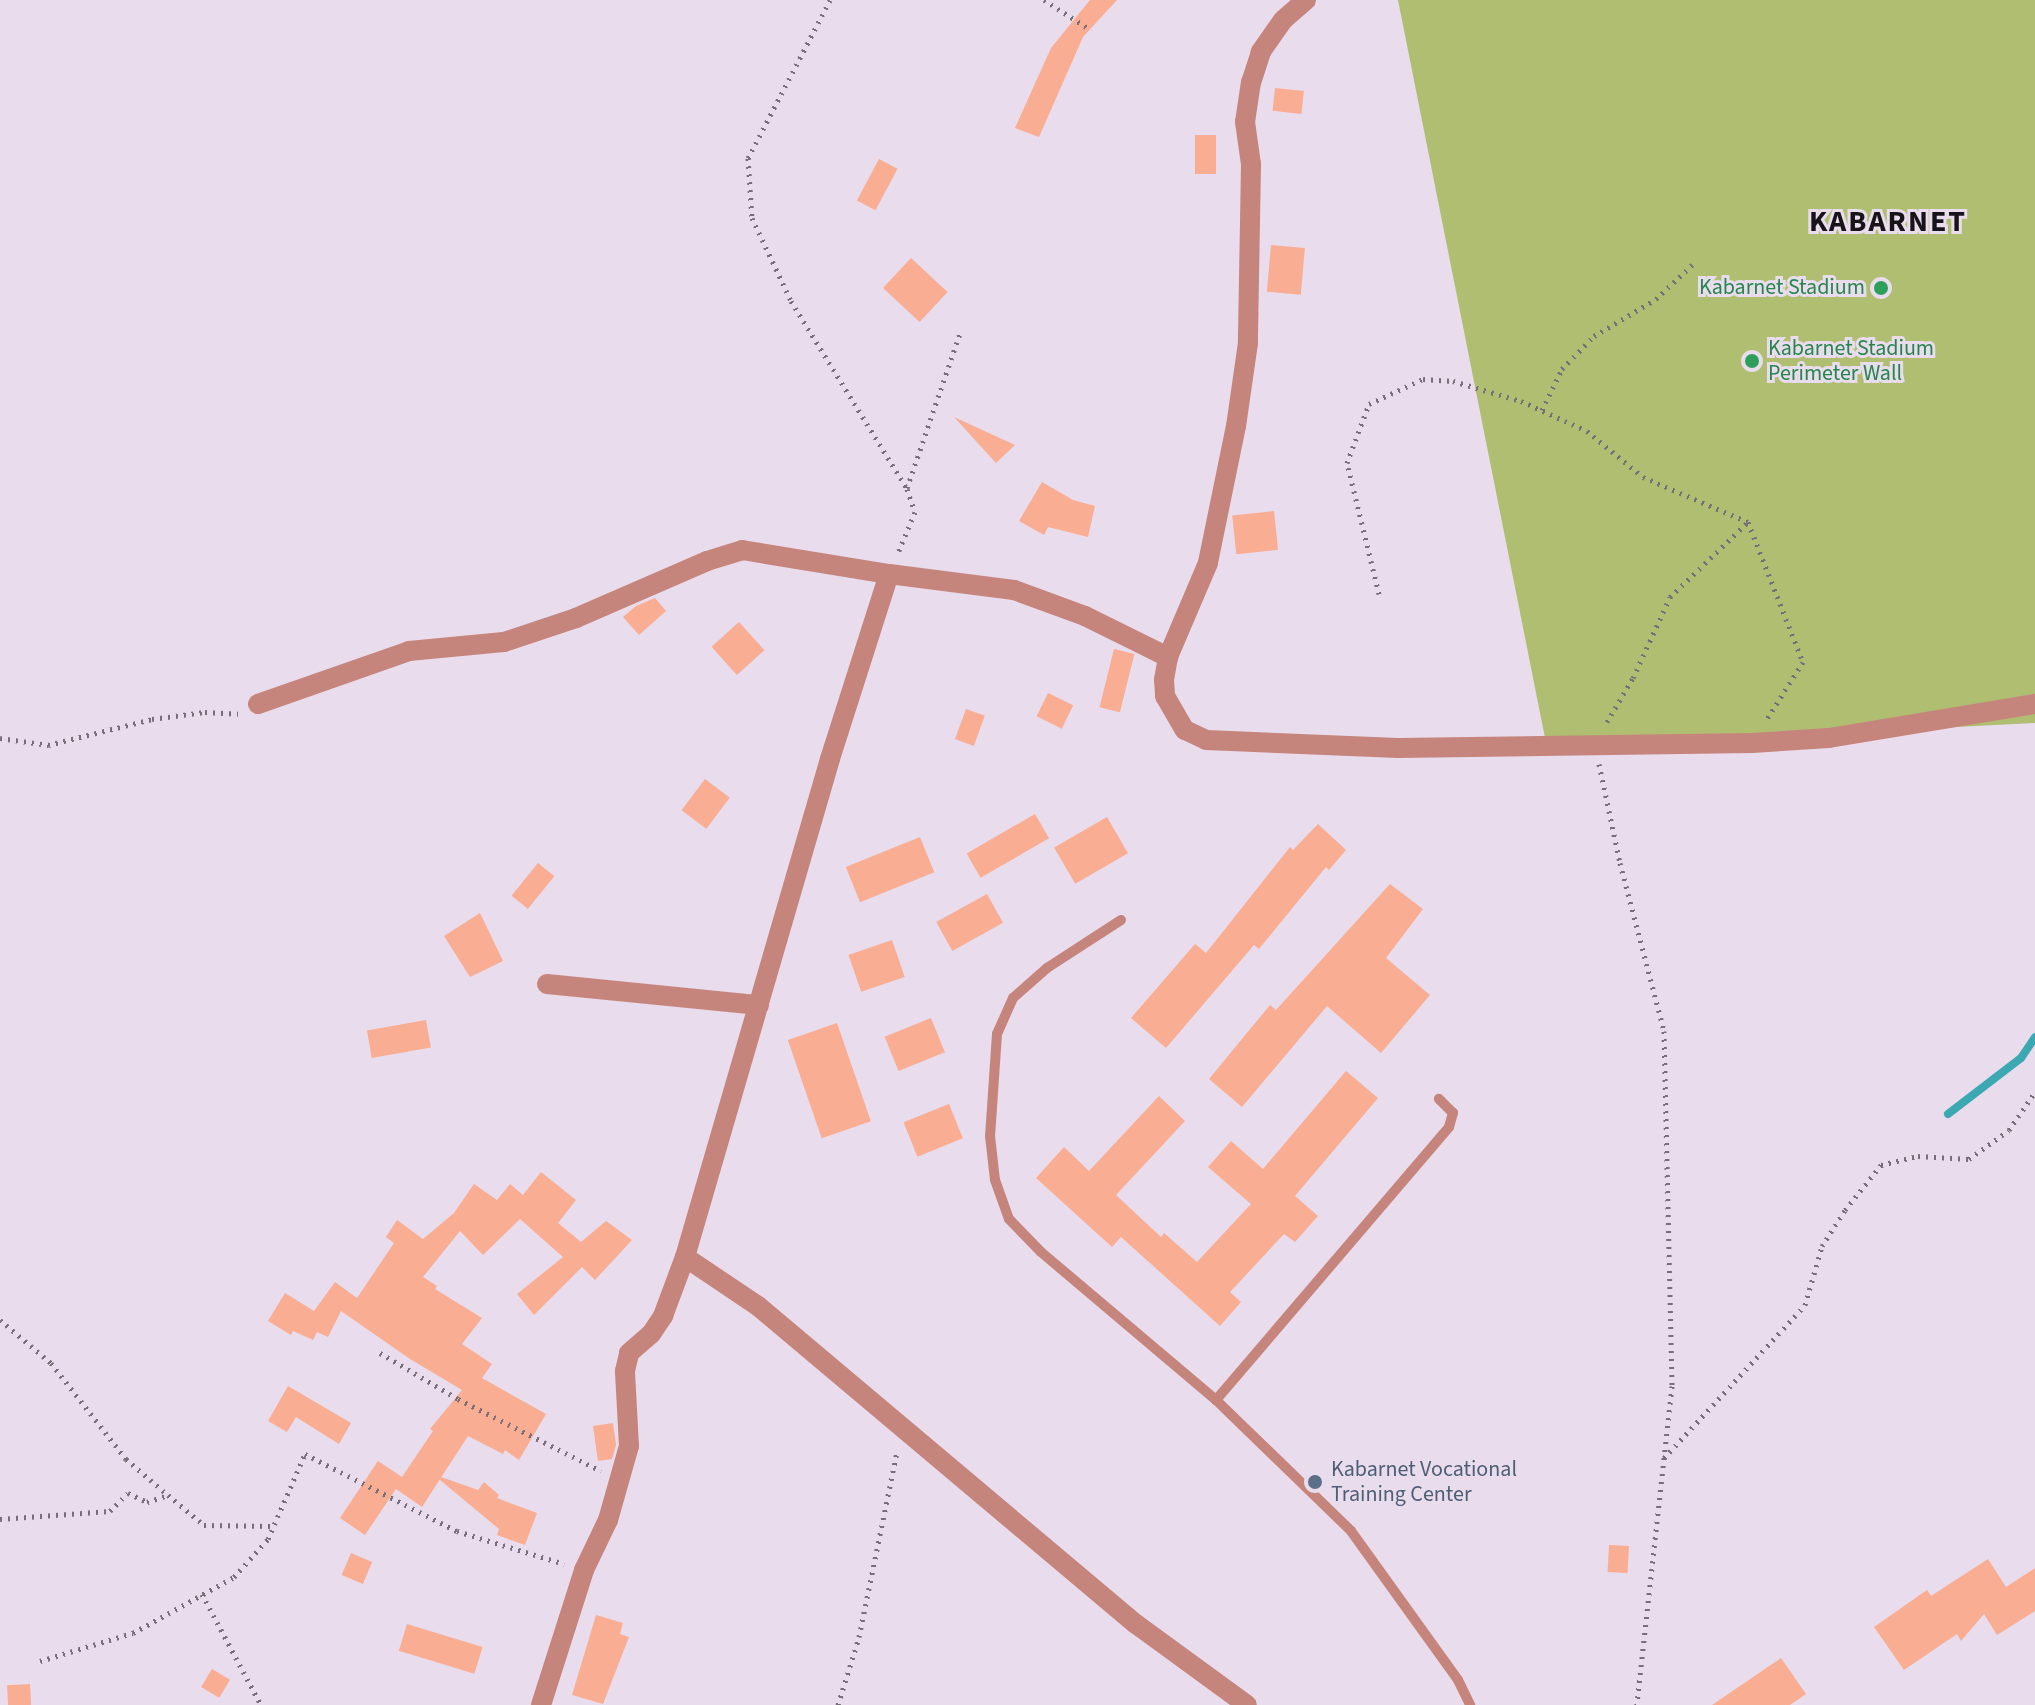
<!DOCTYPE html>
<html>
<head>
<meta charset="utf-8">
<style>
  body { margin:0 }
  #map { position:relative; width:2035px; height:1705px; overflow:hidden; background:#e9dcec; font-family:"Source Sans 3",sans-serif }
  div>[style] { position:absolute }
  .green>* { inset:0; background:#b0be72 }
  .stream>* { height:8px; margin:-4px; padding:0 4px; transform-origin:4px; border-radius:4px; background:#3ba8b2 }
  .building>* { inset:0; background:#f9ad92; transform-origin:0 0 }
  .path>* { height:5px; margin-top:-2.5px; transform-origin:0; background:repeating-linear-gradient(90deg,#766e78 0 2px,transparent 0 8px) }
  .service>* { height:10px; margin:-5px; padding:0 5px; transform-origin:5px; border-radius:5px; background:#c6857c }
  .minor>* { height:20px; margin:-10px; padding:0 10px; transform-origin:10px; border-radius:10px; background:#c6857c }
  .dots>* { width:22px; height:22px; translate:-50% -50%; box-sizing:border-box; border:4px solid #e9dcec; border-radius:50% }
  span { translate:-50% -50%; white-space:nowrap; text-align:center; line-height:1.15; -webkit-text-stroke:6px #e9dcec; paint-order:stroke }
  .leisure-label { font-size:22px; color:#27864d }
  .right { translate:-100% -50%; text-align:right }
  .left { translate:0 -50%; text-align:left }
  .service-label { font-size:22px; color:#4e5e75 }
  .district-label { font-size:30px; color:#181318; font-weight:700; letter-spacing:2px }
</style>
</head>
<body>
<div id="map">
  <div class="green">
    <div style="clip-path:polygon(1398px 0,2035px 0,2035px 723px,1547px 748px)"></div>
  </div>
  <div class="stream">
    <div style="left:1948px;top:1114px;width:92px;rotate:-37.5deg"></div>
    <div style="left:2021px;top:1058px;width:25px;rotate:-56deg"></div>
  </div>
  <div class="building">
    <div style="clip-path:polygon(1090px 0,1117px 0,1083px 37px,1039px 137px,1015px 128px,1051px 48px)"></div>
    <div style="left:1275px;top:88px;width:29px;height:23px;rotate:6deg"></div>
    <div style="left:1195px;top:135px;width:21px;height:39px"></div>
    <div style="left:879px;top:159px;width:21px;height:47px;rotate:28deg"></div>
    <div style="left:1271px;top:245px;width:34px;height:47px;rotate:5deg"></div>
    <div style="left:911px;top:258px;width:50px;height:41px;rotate:43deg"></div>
    <div style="clip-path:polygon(954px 417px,1015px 445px,996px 463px)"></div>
    <div style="clip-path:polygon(1042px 482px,1073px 500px,1095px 506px,1088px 537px,1048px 527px,1044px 535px,1019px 521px)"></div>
    <div style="left:1274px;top:511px;width:39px;height:42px;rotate:84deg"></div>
    <div style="clip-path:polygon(655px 598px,666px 611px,639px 635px,623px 617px,636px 606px)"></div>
    <div style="left:739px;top:622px;width:38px;height:37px;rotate:48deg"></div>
    <div style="left:1114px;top:649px;width:21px;height:60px;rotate:14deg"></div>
    <div style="left:1048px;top:693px;width:28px;height:26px;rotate:26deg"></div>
    <div style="left:966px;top:709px;width:20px;height:32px;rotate:20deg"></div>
    <div style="left:705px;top:779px;width:31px;height:39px;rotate:37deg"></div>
    <div style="left:1035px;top:814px;width:28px;height:79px;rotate:60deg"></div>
    <div style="left:1107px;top:817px;width:42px;height:61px;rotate:60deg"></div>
    <div style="clip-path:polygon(1318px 824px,1346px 850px,1329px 870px,1326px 867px,1259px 949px,1254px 945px,1166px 1048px,1131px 1018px,1195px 944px,1206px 953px,1290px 847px,1293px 850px)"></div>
    <div style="left:920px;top:837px;width:38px;height:80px;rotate:68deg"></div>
    <div style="left:538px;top:863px;width:21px;height:42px;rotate:39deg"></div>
    <div style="clip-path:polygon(1390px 884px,1423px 909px,1386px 958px,1430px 995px,1381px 1053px,1327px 1006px,1242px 1107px,1209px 1079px,1270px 1005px,1276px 1010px)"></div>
    <div style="left:987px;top:894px;width:33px;height:58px;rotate:61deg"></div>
    <div style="clip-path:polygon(480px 913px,503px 961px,470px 977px,444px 936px)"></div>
    <div style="left:892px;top:940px;width:39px;height:46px;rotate:71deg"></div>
    <div style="left:931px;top:1018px;width:37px;height:50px;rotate:68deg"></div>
    <div style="left:426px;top:1020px;width:28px;height:60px;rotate:80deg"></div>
    <div style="left:837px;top:1023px;width:104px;height:52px;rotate:71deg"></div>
    <div style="clip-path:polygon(1346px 1071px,1378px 1098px,1295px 1196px,1318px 1216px,1295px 1242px,1284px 1234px,1230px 1292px,1241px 1302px,1220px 1326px,1121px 1237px,1112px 1247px,1036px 1178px,1064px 1147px,1089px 1171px,1159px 1096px,1185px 1121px,1116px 1195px,1161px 1237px,1164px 1233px,1197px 1262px,1251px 1204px,1208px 1167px,1231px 1141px,1263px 1169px)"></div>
    <div style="left:949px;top:1104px;width:37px;height:49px;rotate:68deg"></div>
    <div style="clip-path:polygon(541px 1172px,576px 1200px,558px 1223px,581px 1242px,606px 1221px,632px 1240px,595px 1280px,582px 1267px,534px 1315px,517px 1294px,563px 1257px,520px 1219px,483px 1255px,460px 1231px,423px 1277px,437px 1286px,435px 1289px,482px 1318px,462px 1344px,492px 1364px,482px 1378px,546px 1414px,519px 1460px,505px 1450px,503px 1454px,468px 1436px,422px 1507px,396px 1489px,365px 1535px,340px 1518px,378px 1461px,402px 1477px,433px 1431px,430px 1429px,462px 1390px,410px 1359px,341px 1311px,328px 1337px,317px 1332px,313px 1340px,293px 1331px,291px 1335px,268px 1321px,285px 1293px,314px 1311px,335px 1282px,357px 1298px,394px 1243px,386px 1237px,397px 1220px,423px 1239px,454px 1213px,474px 1184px,497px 1200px,510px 1184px,523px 1195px)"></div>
    <div style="clip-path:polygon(288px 1386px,351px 1423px,339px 1444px,296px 1417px,287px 1432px,268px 1421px)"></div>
    <div style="clip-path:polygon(613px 1423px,616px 1445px,612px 1459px,598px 1461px,593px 1426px)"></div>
    <div style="clip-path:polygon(441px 1477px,478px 1490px,484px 1482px,499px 1495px,497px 1498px,537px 1513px,525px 1545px,497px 1535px,499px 1529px,440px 1480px)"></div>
    <div style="left:1609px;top:1545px;width:20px;height:27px;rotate:3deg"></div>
    <div style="left:351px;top:1553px;width:23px;height:24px;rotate:23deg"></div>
    <div style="clip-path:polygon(1988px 1559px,2006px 1587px,2035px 1568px,2035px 1611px,1997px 1635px,1984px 1614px,1961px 1641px,1957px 1634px,1904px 1670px,1874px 1627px,1927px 1590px,1931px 1596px)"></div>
    <div style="clip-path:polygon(596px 1615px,623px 1623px,620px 1634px,629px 1637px,603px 1704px,572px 1695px)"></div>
    <div style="left:407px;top:1624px;width:79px;height:28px;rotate:17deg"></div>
    <div style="clip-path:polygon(1781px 1658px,1806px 1694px,1790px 1705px,1712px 1705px)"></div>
    <div style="left:212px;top:1669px;width:21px;height:21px;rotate:31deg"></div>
    <div style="left:30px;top:1684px;width:21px;height:23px;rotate:87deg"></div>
  </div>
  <div class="path">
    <div style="left:830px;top:0;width:178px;rotate:117.4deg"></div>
    <div style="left:748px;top:158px;width:60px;rotate:86.2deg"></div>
    <div style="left:752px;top:218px;width:92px;rotate:64.8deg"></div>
    <div style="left:791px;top:301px;width:221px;rotate:58.3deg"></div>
    <div style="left:907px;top:489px;width:24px;rotate:71deg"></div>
    <div style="left:915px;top:512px;width:47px;rotate:112.7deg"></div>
    <div style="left:1044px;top:0;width:56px;rotate:32.6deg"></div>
    <div style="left:1542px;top:410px;width:46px;rotate:-64deg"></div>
    <div style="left:1562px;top:369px;width:46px;rotate:-45.9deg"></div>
    <div style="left:1594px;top:336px;width:72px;rotate:-30.8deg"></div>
    <div style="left:1656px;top:299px;width:50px;rotate:-43.4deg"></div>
    <div style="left:907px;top:488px;width:167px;rotate:-71.1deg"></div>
    <div style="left:1379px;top:594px;width:135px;rotate:-103.7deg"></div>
    <div style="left:1347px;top:463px;width:63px;rotate:-69.6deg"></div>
    <div style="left:1369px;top:404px;width:60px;rotate:-24.8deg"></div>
    <div style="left:1423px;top:379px;width:30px;rotate:4deg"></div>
    <div style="left:1453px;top:381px;width:71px;rotate:16.4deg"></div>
    <div style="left:1521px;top:401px;width:72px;rotate:24.4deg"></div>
    <div style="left:1587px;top:431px;width:72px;rotate:39.4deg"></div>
    <div style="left:1643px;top:477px;width:114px;rotate:23.2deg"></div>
    <div style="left:1748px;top:522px;width:150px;rotate:68.6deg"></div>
    <div style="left:1803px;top:662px;width:71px;rotate:122.3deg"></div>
    <div style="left:1607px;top:722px;width:51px;rotate:-59.4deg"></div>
    <div style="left:1633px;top:678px;width:89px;rotate:-65.4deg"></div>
    <div style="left:1670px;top:597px;width:108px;rotate:-43.9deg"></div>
    <div style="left:0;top:738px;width:49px;rotate:8.3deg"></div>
    <div style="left:48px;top:745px;width:107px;rotate:-14deg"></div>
    <div style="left:152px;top:719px;width:53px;rotate:-7.5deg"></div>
    <div style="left:205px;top:712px;width:33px;rotate:3deg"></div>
    <div style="left:1599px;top:764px;width:101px;rotate:78deg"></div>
    <div style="left:1620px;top:863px;width:174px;rotate:75.3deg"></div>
    <div style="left:1664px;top:1031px;width:355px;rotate:88.7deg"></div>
    <div style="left:1672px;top:1386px;width:321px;rotate:96.3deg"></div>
    <div style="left:0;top:1320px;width:67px;rotate:40.1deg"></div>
    <div style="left:51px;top:1363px;width:122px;rotate:52deg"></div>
    <div style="left:126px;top:1459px;width:55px;rotate:40.6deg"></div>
    <div style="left:380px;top:1353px;width:91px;rotate:30.5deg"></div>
    <div style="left:458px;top:1399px;width:160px;rotate:26.7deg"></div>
    <div style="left:1664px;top:1458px;width:208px;rotate:-47.3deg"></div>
    <div style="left:1805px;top:1305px;width:61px;rotate:-73.9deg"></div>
    <div style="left:1822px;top:1246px;width:43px;rotate:-57.4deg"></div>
    <div style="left:1845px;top:1210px;width:58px;rotate:-51.3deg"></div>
    <div style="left:1881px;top:1165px;width:38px;rotate:-14deg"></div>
    <div style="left:1918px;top:1156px;width:51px;rotate:3.4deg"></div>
    <div style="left:1969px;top:1159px;width:49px;rotate:-35.9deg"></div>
    <div style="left:2009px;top:1130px;width:46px;rotate:-55.6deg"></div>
    <div style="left:0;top:1519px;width:110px;rotate:-4.2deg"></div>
    <div style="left:110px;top:1511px;width:25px;rotate:-45deg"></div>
    <div style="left:128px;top:1493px;width:21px;rotate:25deg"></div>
    <div style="left:147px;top:1502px;width:22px;rotate:-18deg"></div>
    <div style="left:168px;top:1495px;width:47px;rotate:39.8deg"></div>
    <div style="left:204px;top:1525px;width:69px;rotate:0.8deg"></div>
    <div style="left:202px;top:1594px;width:126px;rotate:62deg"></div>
    <div style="left:40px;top:1661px;width:97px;rotate:-16.8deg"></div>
    <div style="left:133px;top:1633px;width:115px;rotate:-29deg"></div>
    <div style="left:234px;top:1577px;width:51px;rotate:-48.2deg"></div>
    <div style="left:268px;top:1539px;width:93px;rotate:-66.5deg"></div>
    <div style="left:305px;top:1454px;width:170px;rotate:26.9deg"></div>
    <div style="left:457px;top:1531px;width:112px;rotate:17.1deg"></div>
    <div style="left:838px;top:1705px;width:71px;rotate:-72.8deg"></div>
    <div style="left:859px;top:1637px;width:189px;rotate:-78.4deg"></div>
  </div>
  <div class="service">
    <div style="left:1121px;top:920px;width:88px;rotate:147deg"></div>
    <div style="left:1047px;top:968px;width:45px;rotate:138.6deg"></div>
    <div style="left:1013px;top:998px;width:39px;rotate:114deg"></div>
    <div style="left:997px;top:1034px;width:102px;rotate:93.9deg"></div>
    <div style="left:990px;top:1136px;width:44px;rotate:83.5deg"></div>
    <div style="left:995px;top:1180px;width:41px;rotate:70.3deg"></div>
    <div style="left:1009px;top:1219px;width:46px;rotate:45.9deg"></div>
    <div style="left:1041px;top:1252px;width:229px;rotate:40.2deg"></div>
    <div style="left:1216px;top:1400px;width:188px;rotate:44.1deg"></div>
    <div style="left:1351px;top:1531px;width:183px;rotate:54.3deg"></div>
    <div style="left:1458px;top:1680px;width:28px;rotate:64deg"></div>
    <div style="left:1216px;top:1400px;width:359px;rotate:-49.5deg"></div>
    <div style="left:1449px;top:1127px;width:15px;rotate:-74deg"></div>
    <div style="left:1453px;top:1113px;width:20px;rotate:-135deg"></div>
  </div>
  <div class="minor">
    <div style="left:1306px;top:0;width:30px;rotate:139deg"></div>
    <div style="left:1283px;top:20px;width:39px;rotate:125deg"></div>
    <div style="left:1261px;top:52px;width:32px;rotate:108deg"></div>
    <div style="left:1251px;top:82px;width:40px;rotate:98.5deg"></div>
    <div style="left:1245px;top:122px;width:42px;rotate:81.9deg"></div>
    <div style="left:1251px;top:164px;width:179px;rotate:91deg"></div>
    <div style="left:1248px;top:343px;width:84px;rotate:98.2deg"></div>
    <div style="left:1236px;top:426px;width:140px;rotate:101.6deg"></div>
    <div style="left:1208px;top:563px;width:102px;rotate:113.1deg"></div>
    <div style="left:1168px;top:657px;width:23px;rotate:100deg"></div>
    <div style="left:1164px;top:680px;width:16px;rotate:86deg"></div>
    <div style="left:1165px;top:696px;width:39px;rotate:60deg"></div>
    <div style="left:1185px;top:730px;width:23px;rotate:25deg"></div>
    <div style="left:1206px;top:740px;width:192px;rotate:2.4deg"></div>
    <div style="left:1398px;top:748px;width:354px;rotate:-0.8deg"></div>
    <div style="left:1752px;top:743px;width:77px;rotate:-3.7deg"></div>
    <div style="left:1829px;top:738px;width:209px;rotate:-9.4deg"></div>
    <div style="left:889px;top:574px;width:126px;rotate:7.3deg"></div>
    <div style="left:1014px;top:590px;width:76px;rotate:20.1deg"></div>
    <div style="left:1085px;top:616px;width:93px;rotate:26.3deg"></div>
    <div style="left:258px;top:704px;width:160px;rotate:-19.3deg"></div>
    <div style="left:409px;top:651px;width:95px;rotate:-5.4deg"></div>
    <div style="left:504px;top:642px;width:76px;rotate:-18.4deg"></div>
    <div style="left:576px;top:618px;width:143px;rotate:-23.5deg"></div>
    <div style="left:707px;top:561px;width:37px;rotate:-17deg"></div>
    <div style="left:742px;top:550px;width:149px;rotate:9.3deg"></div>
    <div style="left:889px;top:574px;width:194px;rotate:107.7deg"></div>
    <div style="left:830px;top:759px;width:519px;rotate:106.23deg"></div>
    <div style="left:685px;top:1257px;width:88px;rotate:33.9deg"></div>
    <div style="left:758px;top:1306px;width:494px;rotate:40.1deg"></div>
    <div style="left:1136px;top:1624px;width:137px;rotate:36.1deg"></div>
    <div style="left:547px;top:984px;width:213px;rotate:5.7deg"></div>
    <div style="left:541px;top:1705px;width:142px;rotate:-72.3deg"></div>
    <div style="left:584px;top:1570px;width:55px;rotate:-64.4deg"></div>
    <div style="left:608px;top:1520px;width:77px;rotate:-74.2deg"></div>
    <div style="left:629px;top:1446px;width:75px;rotate:-93.1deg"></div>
    <div style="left:625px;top:1371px;width:18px;rotate:-77deg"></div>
    <div style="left:629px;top:1353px;width:29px;rotate:-41deg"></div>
    <div style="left:651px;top:1334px;width:22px;rotate:-56deg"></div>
    <div style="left:663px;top:1316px;width:63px;rotate:-69.6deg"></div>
  </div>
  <div class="dots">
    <div style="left:1881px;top:288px;background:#2e9e5b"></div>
    <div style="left:1752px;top:361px;background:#2e9e5b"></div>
    <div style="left:1315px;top:1482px;background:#5c6f8a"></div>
  </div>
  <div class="leisure-label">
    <span class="right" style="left:1865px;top:288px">Kabarnet Stadium</span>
    <span class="left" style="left:1768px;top:361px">Kabarnet Stadium<br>Perimeter Wall</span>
  </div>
  <div class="service-label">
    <span class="left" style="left:1331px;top:1482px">Kabarnet Vocational<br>Training Center</span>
  </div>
  <div class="district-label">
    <span style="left:1888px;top:222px">KABARNET</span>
  </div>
</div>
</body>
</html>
